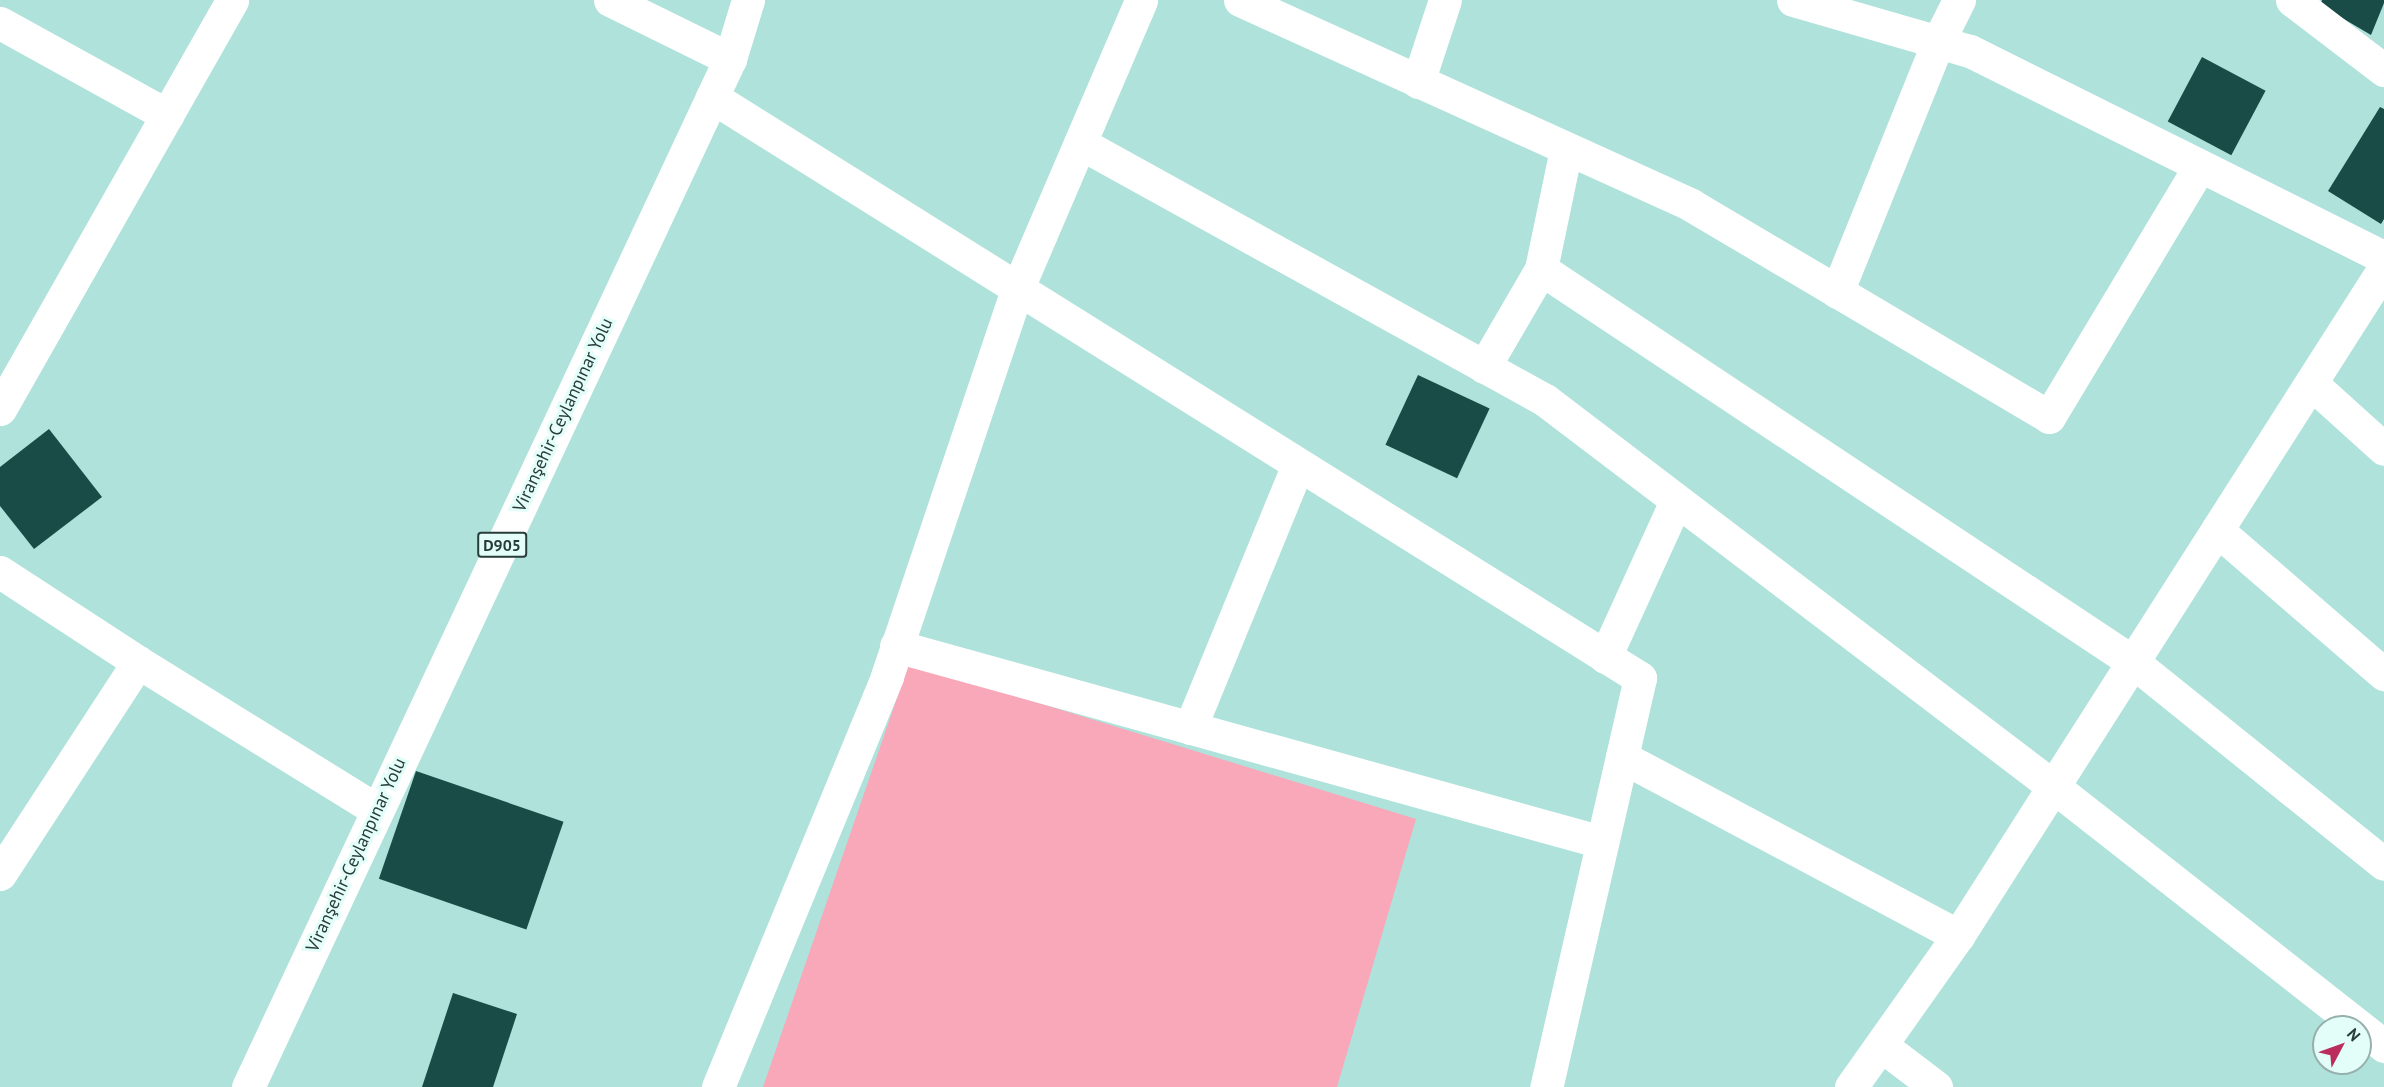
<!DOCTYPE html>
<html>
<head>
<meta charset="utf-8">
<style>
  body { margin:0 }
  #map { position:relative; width:2384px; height:1087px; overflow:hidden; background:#aee2db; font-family:"PT Sans",sans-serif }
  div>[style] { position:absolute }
  .green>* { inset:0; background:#f9a8b9 }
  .building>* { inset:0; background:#1a4c47; transform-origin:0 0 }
  .minor>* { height:33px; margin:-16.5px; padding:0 16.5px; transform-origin:16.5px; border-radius:16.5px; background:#fff }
  .primary>* { height:33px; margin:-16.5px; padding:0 16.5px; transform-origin:16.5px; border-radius:16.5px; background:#fff }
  span { translate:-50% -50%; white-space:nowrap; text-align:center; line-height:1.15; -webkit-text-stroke:6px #e3fdf9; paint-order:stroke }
  .shield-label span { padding:2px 4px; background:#e3fdf9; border:2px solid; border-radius:4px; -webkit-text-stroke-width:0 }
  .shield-label { font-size:16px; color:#283d3a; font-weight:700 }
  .street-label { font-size:18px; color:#283d3a }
  .north { position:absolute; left:2312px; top:1015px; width:60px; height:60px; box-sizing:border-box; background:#e3fdf9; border:2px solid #98b0ad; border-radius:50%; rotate:49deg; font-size:16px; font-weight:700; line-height:24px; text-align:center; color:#283d3a }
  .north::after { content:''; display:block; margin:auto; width:21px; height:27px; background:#bb2d5c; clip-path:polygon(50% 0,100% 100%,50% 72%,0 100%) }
</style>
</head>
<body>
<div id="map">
  <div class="green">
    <div style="clip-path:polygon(909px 663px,1416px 819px,1337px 1087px,763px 1087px)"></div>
  </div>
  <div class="building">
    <div style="clip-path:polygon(2322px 0,2384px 0,2384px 3px,2371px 35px,2320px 5px)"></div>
    <div style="left:2202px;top:57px;width:72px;height:73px;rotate:28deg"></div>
    <div style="clip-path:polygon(2380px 107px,2384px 109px,2384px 219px,2381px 224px,2328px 191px)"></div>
    <div style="left:1418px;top:375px;width:79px;height:77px;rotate:25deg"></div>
    <div style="clip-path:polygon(49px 429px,102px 497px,34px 549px,0 506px,0 467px)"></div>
    <div style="left:416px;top:771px;width:156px;height:114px;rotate:19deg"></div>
    <div style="clip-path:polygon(453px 993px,517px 1014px,493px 1087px,422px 1087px)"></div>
  </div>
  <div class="minor">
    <div style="left:610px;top:0;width:134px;rotate:26.2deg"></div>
    <div style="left:1240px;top:0;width:495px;rotate:24.4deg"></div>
    <div style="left:1691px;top:205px;width:416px;rotate:30.6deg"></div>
    <div style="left:2049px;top:417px;width:293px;rotate:-59deg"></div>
    <div style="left:1793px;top:0;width:184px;rotate:16.1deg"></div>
    <div style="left:1970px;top:51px;width:462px;rotate:26.5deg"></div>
    <div style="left:2292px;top:0;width:116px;rotate:37.3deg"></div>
    <div style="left:0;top:23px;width:191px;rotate:28.9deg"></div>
    <div style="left:1418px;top:82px;width:86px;rotate:-71.8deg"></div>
    <div style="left:712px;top:97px;width:1095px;rotate:32.05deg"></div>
    <div style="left:1640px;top:678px;width:420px;rotate:102.9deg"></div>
    <div style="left:1080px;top:143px;width:531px;rotate:28.93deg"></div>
    <div style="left:1545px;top:400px;width:639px;rotate:37.25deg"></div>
    <div style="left:2054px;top:787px;width:420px;rotate:38.1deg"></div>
    <div style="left:1541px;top:269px;width:711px;rotate:33.58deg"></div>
    <div style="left:2133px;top:662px;width:322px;rotate:38.8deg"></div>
    <div style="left:1837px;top:292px;width:270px;rotate:-68deg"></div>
    <div style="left:1938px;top:42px;width:47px;rotate:-63.4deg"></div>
    <div style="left:1484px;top:367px;width:113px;rotate:-59.8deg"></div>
    <div style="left:1541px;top:269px;width:123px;rotate:-78.2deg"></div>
    <div style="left:2311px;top:383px;width:98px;rotate:42.1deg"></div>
    <div style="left:0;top:409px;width:470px;rotate:-60.4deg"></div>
    <div style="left:2217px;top:530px;width:221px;rotate:40.8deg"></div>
    <div style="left:0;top:572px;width:165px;rotate:33.1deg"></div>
    <div style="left:138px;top:662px;width:281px;rotate:31.8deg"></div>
    <div style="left:896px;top:646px;width:733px;rotate:15.52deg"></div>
    <div style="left:1605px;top:657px;width:171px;rotate:-65.5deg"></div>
    <div style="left:1190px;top:728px;width:284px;rotate:-67.7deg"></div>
    <div style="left:1622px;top:757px;width:381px;rotate:28deg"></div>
    <div style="left:0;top:874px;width:253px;rotate:-56.9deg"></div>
    <div style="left:1882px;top:1046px;width:68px;rotate:37.2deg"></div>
    <div style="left:718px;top:1087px;width:444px;rotate:-67.6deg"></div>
    <div style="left:887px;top:676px;width:407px;rotate:-71.4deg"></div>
    <div style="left:1017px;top:290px;width:315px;rotate:-66.8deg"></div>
    <div style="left:1851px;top:1087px;width:185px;rotate:-54.7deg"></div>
    <div style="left:1958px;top:936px;width:792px;rotate:-57.47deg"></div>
  </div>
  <div class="primary">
    <div style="left:248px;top:1087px;width:1135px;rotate:-64.88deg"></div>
    <div style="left:730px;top:59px;width:62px;rotate:-73deg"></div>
  </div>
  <div class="shield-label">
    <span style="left:502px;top:545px">D905</span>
  </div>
  <div class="street-label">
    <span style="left:563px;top:415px;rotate:-65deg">Viranşehir-Ceylanpınar Yolu</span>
    <span style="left:356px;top:855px;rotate:-65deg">Viranşehir-Ceylanpınar Yolu</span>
  </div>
  <div class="north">N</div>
</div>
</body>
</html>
